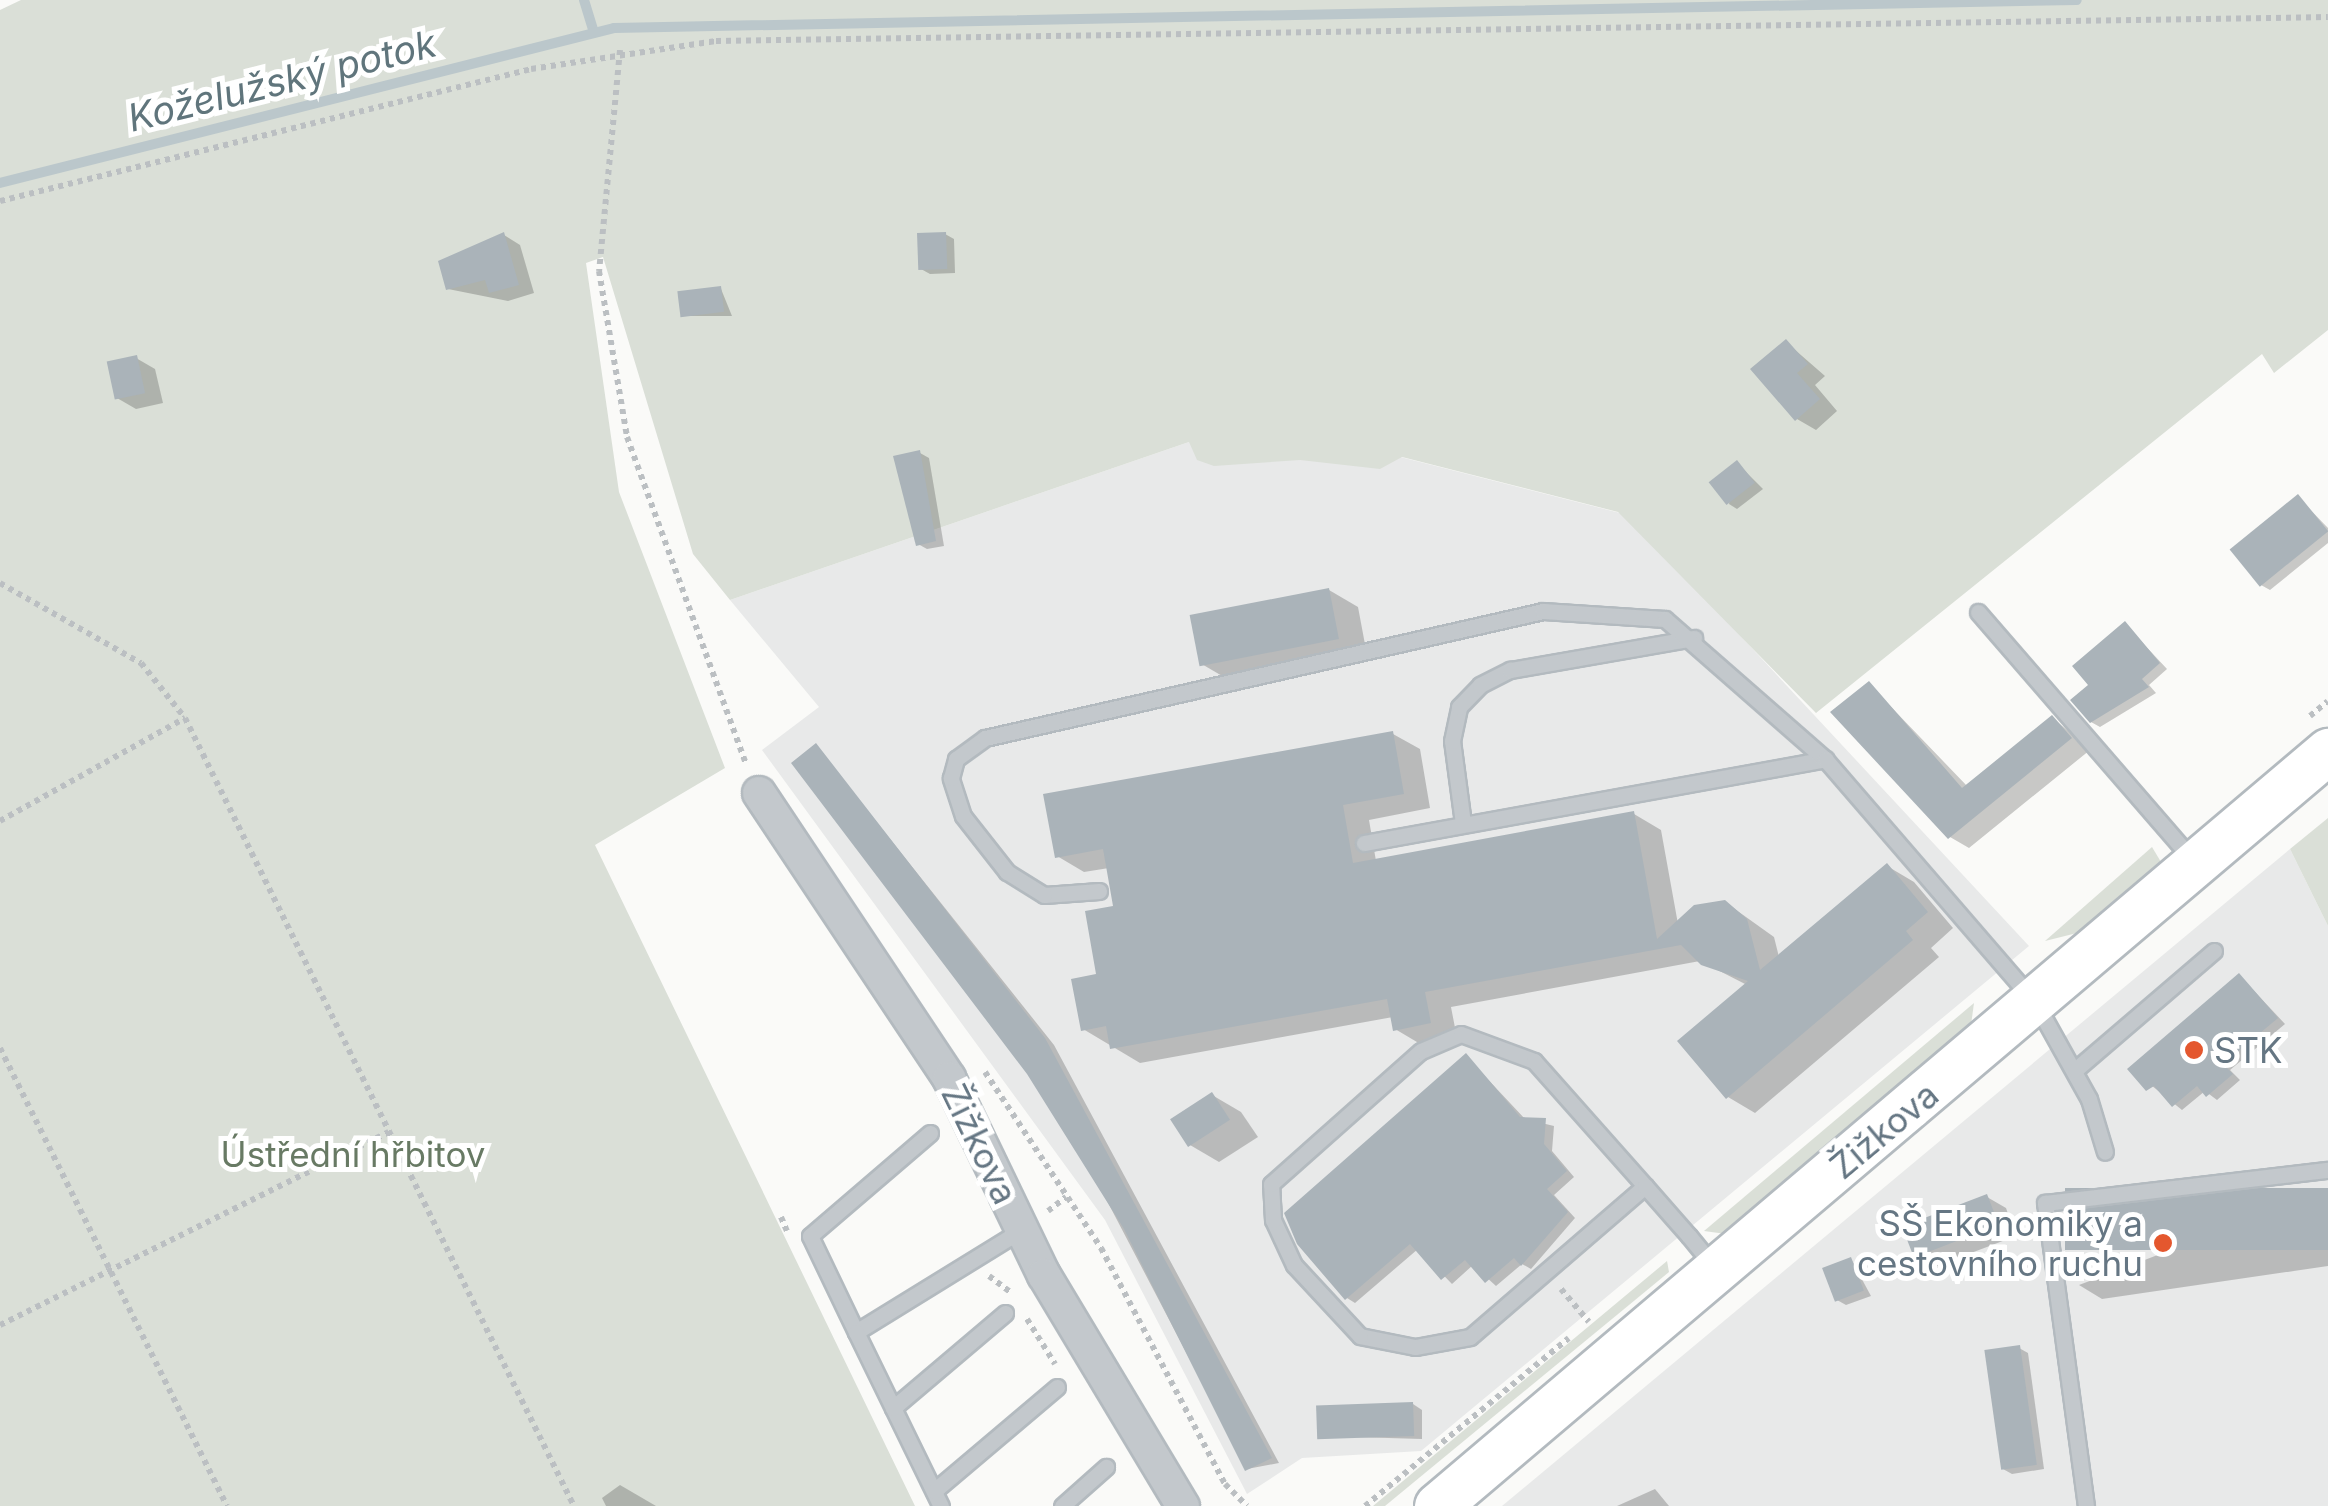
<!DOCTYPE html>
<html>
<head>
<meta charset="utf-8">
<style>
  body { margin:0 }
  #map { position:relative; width:2328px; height:1506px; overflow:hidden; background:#fafaf8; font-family:Inter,sans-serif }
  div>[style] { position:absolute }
  .built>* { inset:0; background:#e8e9e9 }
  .green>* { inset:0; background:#dadfd7 }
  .shadow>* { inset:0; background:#0003 }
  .stream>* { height:10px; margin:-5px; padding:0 5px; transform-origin:5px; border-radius:5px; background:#bbc7cb }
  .building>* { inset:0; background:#aab3b9; transform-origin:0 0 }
  .path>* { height:6px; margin-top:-3px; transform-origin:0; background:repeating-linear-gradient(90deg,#bbbfc2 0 5px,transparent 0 10px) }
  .roads { filter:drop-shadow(2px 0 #b3babf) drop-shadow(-2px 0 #b3babf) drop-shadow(0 2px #b3babf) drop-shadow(0 -2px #b3babf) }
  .service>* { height:15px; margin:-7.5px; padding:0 7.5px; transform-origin:7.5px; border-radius:7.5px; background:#c3c8cc }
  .minor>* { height:32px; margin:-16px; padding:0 16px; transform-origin:16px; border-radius:16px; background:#c3c8cc }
  .secondary>* { height:45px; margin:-22.5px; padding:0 22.5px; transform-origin:22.5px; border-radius:22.5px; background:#fff }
  .dots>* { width:28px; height:28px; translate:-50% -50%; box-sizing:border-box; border:5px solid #fff; border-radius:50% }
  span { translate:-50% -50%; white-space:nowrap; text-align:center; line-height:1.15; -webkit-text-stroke:10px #fff; paint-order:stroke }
  .poi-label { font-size:35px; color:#657683 }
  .left { translate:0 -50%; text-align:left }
  .right { translate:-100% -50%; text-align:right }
  .street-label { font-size:35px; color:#657683 }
  .park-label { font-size:35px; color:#687a64 }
  .water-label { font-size:38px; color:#60757c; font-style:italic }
</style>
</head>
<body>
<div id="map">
  <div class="built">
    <div style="clip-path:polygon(1271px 424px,1628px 515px,2029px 946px,1421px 1451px,1302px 1458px,1247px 1494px,1105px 1220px,762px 750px,819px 707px,730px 600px,1221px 431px)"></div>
    <div style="clip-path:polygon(2290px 849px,2328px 926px,2328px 1506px,1502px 1506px)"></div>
  </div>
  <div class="green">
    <div style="clip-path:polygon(21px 0,2328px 0,2328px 330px,2274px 373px,2262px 354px,1816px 713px,1618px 512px,1402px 457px,1380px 469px,1300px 460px,1214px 466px,1197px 460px,1189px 442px,730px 600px,693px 554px,603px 257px,586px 263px,619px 492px,725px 768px,595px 845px,915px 1506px,0 1506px,0 10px)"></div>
    <div style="clip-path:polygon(2328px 818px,2328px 926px,2290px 849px)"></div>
    <div style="clip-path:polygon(2152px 847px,2161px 862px,2085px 931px,2045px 941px)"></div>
    <div style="clip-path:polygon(1974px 1003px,1971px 1025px,1726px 1234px,1704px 1231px)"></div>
    <div style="clip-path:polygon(1667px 1261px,1669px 1272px,1646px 1291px,1385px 1506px,1373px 1506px)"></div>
  </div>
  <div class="shadow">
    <div style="clip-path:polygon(945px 234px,954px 239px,955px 273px,930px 274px,921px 269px)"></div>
    <div style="clip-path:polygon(504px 235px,520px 245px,534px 293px,508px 301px,448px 289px)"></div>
    <div style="clip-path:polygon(721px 289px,732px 316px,683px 316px)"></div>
    <div style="clip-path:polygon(1786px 342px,1825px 376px,1815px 385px,1837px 411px,1816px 430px,1797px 419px)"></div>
    <div style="clip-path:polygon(136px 358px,155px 369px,163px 403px,136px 409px,117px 398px)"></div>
    <div style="clip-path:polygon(920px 453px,929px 458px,944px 546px,927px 549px,918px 544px)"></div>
    <div style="clip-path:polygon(1737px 463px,1763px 489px,1737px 509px,1729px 504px)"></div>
    <div style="clip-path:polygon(2298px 497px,2328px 528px,2328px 543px,2270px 590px,2261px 585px)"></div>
    <div style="clip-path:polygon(1329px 590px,1358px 607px,1367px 655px,1229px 680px,1200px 663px)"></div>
    <div style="clip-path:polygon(2125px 624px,2167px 669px,2149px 685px,2156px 693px,2100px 727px,2091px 722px)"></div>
    <div style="clip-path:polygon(1869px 684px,1968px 787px,2053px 718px,2090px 750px,1969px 848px,1950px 837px)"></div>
    <div style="clip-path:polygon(1393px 734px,1420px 749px,1430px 808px,1369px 820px,1376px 861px,1634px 814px,1661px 830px,1678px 924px,1725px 902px,1774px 937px,1779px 957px,1887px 866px,1914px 882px,1953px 928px,1931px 948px,1939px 957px,1755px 1113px,1728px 1097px,1747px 985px,1700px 961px,1451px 1007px,1457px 1038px,1422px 1045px,1395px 1029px,1393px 1017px,1140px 1063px,1083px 1029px,1116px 908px,1109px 868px,1084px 872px,1057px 856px)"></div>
    <div style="clip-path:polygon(816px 746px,1054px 1045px,1279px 1463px,1247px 1469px,1093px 1174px)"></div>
    <div style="clip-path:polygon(2240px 976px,2285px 1024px,2230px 1070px,2240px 1080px,2217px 1100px,2205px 1091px,2182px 1110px,2131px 1069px)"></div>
    <div style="clip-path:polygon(1466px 1056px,1525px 1119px,1554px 1126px,1552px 1151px,1574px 1177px,1554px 1195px,1575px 1218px,1531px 1269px,1522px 1264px,1496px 1286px,1473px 1265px,1452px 1284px,1418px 1249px,1355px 1303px,1347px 1298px)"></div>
    <div style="clip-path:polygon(1212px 1095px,1241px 1112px,1258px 1137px,1219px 1162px,1190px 1145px)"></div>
    <div style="clip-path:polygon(2328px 1190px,2328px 1266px,2102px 1299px,2079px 1285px)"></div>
    <div style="clip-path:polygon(1987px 1197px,2006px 1208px,2016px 1236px,1934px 1267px,1915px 1256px)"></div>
    <div style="clip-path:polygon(1851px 1259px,1871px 1296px,1846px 1305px,1837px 1300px)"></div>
    <div style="clip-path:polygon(2019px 1348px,2028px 1353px,2044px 1469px,2012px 1474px,2003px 1469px)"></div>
    <div style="clip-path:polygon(1413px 1404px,1422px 1410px,1422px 1439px,1319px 1436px)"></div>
    <div style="clip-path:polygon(620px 1485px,656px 1506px,606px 1506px,602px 1498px)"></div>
    <div style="clip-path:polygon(1655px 1489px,1669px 1506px,1617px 1506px)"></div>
  </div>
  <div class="stream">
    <div style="left:584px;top:0;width:34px;rotate:73deg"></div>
    <div style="left:0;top:183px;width:633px;rotate:-14.17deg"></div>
    <div style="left:614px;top:28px;width:1463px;rotate:-1.1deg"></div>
  </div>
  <div class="building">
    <div style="clip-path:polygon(504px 232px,519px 285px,489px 293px,485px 280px,446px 290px,438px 261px)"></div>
    <div style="left:946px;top:232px;width:37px;height:29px;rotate:88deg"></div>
    <div style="left:721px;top:286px;width:26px;height:44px;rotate:83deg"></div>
    <div style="clip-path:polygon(1786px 339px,1808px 364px,1797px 373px,1820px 399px,1795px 421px,1750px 369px)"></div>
    <div style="left:137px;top:355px;width:39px;height:31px;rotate:78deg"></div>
    <div style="clip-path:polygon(920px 450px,936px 541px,916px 546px,893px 456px)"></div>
    <div style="left:1737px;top:460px;width:29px;height:36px;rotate:52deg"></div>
    <div style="left:2298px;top:494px;width:48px;height:88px;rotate:51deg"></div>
    <div style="left:1329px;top:588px;width:52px;height:142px;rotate:79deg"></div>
    <div style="clip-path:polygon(2125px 621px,2160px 663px,2142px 679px,2149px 687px,2090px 723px,2070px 700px,2088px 685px,2072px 666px)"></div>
    <div style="clip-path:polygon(1869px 681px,1962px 788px,2052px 715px,2072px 738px,1948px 839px,1830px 712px)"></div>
    <div style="clip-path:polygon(1393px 731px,1404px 794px,1343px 805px,1353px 863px,1634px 811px,1657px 939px,1694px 905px,1725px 900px,1747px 919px,1760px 970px,1887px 863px,1928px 912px,1906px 931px,1913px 940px,1726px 1099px,1677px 1041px,1748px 981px,1701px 965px,1681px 945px,1425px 992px,1431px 1023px,1393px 1031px,1387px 999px,1110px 1049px,1106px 1026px,1081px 1031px,1071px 979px,1096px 974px,1085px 911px,1113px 906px,1103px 849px,1055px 858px,1043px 794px)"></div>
    <div style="clip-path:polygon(816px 743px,1045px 1038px,1272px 1458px,1245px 1471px,1124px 1229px,1027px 1074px,791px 763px)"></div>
    <div style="clip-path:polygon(2239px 973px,2278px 1018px,2223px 1064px,2233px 1074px,2206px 1097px,2197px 1086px,2172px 1107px,2154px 1086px,2146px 1091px,2127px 1069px)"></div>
    <div style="clip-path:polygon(1466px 1053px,1520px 1117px,1546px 1118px,1544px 1144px,1567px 1171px,1547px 1189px,1568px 1212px,1521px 1266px,1514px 1258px,1485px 1283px,1465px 1260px,1441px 1280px,1410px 1244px,1345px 1300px,1297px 1244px,1284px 1213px)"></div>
    <div style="left:1212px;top:1092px;width:33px;height:50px;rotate:57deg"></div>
    <div style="left:2328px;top:1188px;width:62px;height:263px;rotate:90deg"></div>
    <div style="left:1987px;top:1194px;width:33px;height:91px;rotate:69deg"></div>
    <div style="left:1851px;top:1257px;width:36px;height:31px;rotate:69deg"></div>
    <div style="left:2020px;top:1345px;width:121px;height:36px;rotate:82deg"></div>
    <div style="left:1413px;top:1402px;width:34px;height:97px;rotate:88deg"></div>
  </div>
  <div class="path">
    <div style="left:620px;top:50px;width:222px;rotate:95.4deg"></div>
    <div style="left:599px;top:271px;width:168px;rotate:80.4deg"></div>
    <div style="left:627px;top:437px;width:348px;rotate:70deg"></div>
    <div style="left:0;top:201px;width:547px;rotate:-13.96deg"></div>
    <div style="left:531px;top:69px;width:187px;rotate:-8.6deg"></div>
    <div style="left:716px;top:41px;width:1612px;rotate:-0.85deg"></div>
    <div style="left:0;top:583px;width:162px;rotate:29.6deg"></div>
    <div style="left:141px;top:663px;width:70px;rotate:51.3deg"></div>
    <div style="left:2310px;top:716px;width:23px;rotate:-40deg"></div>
    <div style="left:0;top:821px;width:212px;rotate:-29.1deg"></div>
    <div style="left:185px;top:718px;width:879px;rotate:63.73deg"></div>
    <div style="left:0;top:1048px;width:511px;rotate:63.64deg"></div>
    <div style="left:985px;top:1072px;width:211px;rotate:56.6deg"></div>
    <div style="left:1101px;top:1248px;width:267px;rotate:62.3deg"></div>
    <div style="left:1225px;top:1484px;width:31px;rotate:45deg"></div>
    <div style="left:1048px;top:1211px;width:23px;rotate:-38deg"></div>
    <div style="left:781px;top:1217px;width:15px;rotate:67deg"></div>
    <div style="left:989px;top:1276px;width:26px;rotate:37deg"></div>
    <div style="left:1561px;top:1289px;width:43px;rotate:49.7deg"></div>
    <div style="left:1027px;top:1319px;width:53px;rotate:58.1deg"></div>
    <div style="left:0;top:1325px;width:434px;rotate:-26.4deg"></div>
    <div style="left:1365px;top:1506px;width:264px;rotate:-39.5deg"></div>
  </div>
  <div class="roads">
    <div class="service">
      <div style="left:1978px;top:612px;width:328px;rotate:49.1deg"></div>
      <div style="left:1463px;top:823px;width:83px;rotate:-97.6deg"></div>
      <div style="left:1452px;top:741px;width:35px;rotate:-78deg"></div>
      <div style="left:1459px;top:707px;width:30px;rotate:-46deg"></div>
      <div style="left:1480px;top:685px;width:34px;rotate:-27deg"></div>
      <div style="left:1510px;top:670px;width:187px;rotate:-9.9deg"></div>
      <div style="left:1364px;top:843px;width:469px;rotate:-10.3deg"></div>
      <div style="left:1099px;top:891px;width:55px;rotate:175.8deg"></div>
      <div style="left:1044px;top:895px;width:44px;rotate:-148.1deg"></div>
      <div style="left:1007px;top:872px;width:71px;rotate:-128.2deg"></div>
      <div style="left:963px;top:816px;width:40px;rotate:-108deg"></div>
      <div style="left:951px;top:778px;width:20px;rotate:-75deg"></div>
      <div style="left:956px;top:759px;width:36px;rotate:-36deg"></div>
      <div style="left:985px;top:738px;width:572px;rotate:-12.82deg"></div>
      <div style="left:1543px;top:611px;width:122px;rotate:3.8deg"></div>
      <div style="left:1665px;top:619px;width:213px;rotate:41.2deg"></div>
      <div style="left:1825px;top:759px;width:321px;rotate:49.2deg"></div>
      <div style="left:2035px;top:1002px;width:111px;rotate:60.9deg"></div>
      <div style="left:2089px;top:1099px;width:55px;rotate:73.2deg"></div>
      <div style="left:2075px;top:1070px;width:183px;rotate:-40.6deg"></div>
      <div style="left:930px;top:1133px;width:158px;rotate:139.4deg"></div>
      <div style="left:810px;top:1236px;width:106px;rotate:64.4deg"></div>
      <div style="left:856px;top:1332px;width:196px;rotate:-31.7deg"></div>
      <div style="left:1645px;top:1186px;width:231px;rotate:139.2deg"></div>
      <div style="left:1470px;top:1337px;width:56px;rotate:169.7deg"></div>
      <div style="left:1415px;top:1347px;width:56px;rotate:-168.7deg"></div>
      <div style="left:1360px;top:1336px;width:97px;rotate:-132.9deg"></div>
      <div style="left:1294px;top:1265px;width:50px;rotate:-115deg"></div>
      <div style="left:1273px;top:1220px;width:36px;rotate:-93deg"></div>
      <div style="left:1271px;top:1184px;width:200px;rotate:-41.6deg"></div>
      <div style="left:1421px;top:1051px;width:43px;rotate:-23deg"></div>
      <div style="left:1461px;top:1034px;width:78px;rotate:20.3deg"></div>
      <div style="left:1534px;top:1061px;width:167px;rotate:48.4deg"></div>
      <div style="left:1645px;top:1186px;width:67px;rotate:48.7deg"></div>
      <div style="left:1689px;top:1236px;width:41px;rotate:50.9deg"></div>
      <div style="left:856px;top:1332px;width:194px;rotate:64deg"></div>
      <div style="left:893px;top:1408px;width:147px;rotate:-40.3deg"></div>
      <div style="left:934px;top:1491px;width:161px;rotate:-40.2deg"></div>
      <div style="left:1062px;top:1506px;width:59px;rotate:-41.6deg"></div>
      <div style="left:2086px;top:1506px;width:306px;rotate:-97.7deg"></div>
      <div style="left:2045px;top:1203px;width:285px;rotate:-6.7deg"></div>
    </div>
    <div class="minor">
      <div style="left:759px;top:793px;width:343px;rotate:56.3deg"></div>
      <div style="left:949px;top:1078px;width:219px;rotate:64.3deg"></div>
      <div style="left:1044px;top:1275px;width:270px;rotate:59deg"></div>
    </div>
    <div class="secondary">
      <div style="left:1437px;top:1506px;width:1168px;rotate:-40.28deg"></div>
    </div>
  </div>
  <div class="dots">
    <div style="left:2194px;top:1050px;background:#e4572e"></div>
    <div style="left:2163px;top:1243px;background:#e4572e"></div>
  </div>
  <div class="poi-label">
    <span class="left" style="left:2214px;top:1050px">STK</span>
    <span class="right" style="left:2143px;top:1243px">SŠ Ekonomiky a<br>cestovního ruchu</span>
  </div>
  <div class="street-label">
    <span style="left:1884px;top:1130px;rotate:-40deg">Žižkova</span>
    <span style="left:980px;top:1144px;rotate:64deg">Žižkova</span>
  </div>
  <div class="park-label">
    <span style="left:353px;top:1154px">Ústřední hřbitov</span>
  </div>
  <div class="water-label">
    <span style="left:282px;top:81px;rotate:-14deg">Koželužský potok</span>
  </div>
</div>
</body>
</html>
